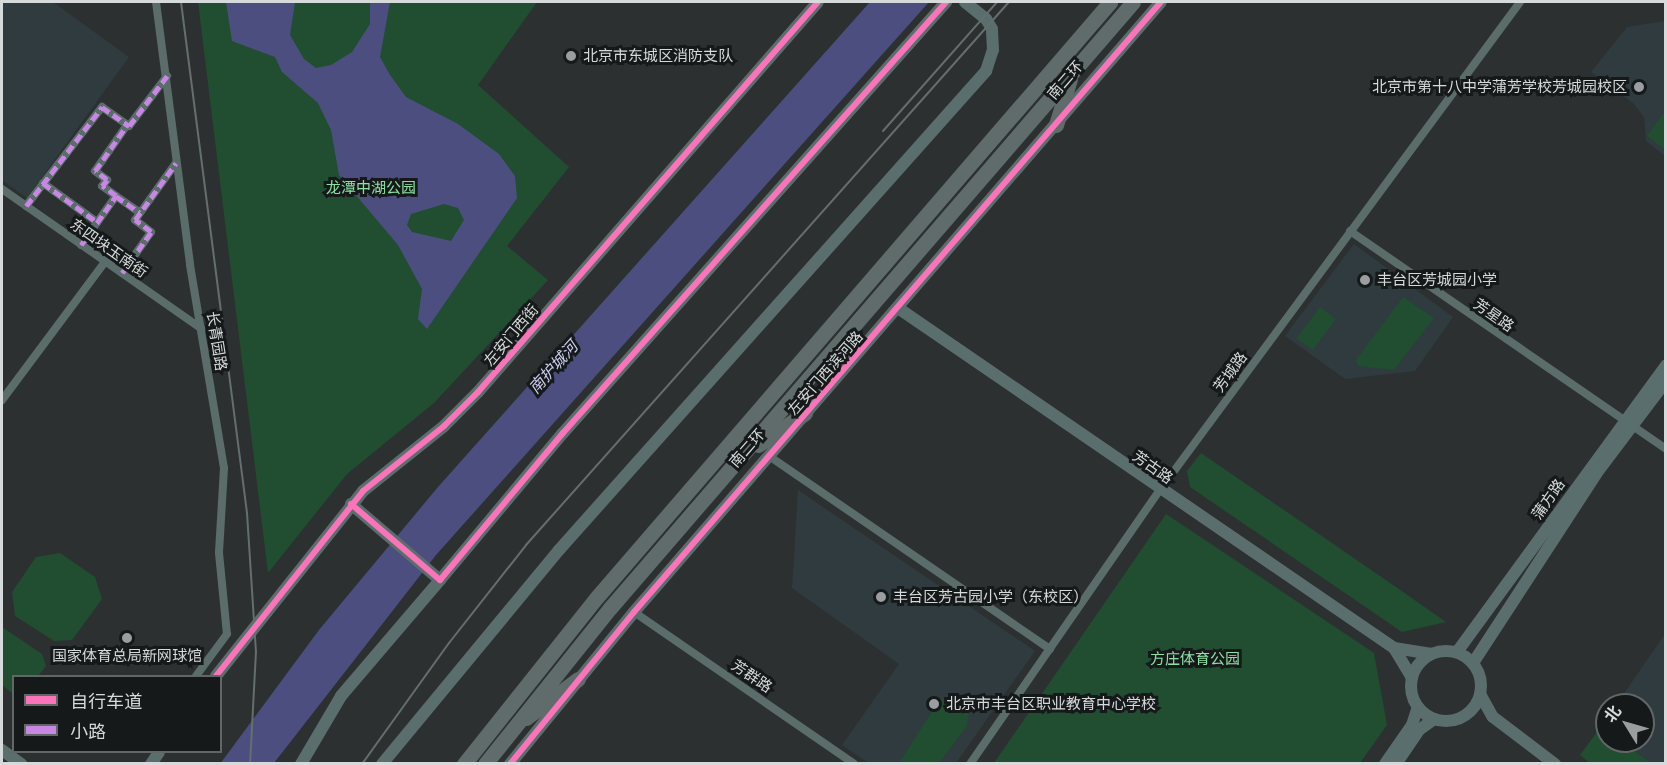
<!DOCTYPE html>
<html>
<head>
<meta charset="utf-8">
<style>
  body { margin:0 }
  #map { position:relative; width:1667px; height:765px; overflow:hidden; background:#2d3031; font-family:"PT Sans Narrow","Noto Sans SC",sans-serif }
  div>[style] { position:absolute }
  .built>* { inset:0; background:#2f3b3f }
  .green>* { inset:0; background:#214d30; transform-origin:0 0 }
  .water>* { inset:0; background:#4d4e80 }
  .street>* { height:8px; margin:-4px; padding:0 4px; transform-origin:4px; border-radius:4px; background:#5a6d6b }
  .secondary>* { height:12px; margin:-6px; padding:0 6px; transform-origin:6px; border-radius:6px; background:#5a6f6d }
  .secondary>.ring { margin:-6px; padding:0; box-sizing:content-box; background:none; border:12px solid #5a6f6d; border-radius:50% }
  .highway>* { height:15px; margin:-7.5px; padding:0 7.5px; transform-origin:7.5px; border-radius:7.5px; background:#606c6c }
  .rail>* { height:2px; margin:-1px; padding:0 1px; transform-origin:1px; border-radius:1px; background:#646f6d }
  .quiet>* { height:4.5px; margin-top:-2.25px; transform-origin:0; background:repeating-linear-gradient(90deg,#c787e3 0 9px,transparent 0 13.5px) }
  .cycleway>* { height:6px; margin:-3px; padding:0 3px; transform-origin:3px; border-radius:3px; background:#fb73b8 }
  .dots>* { width:16px; height:16px; translate:-50% -50%; box-sizing:border-box; border:3px solid #16191a; border-radius:50% }
  span { translate:-50% -50%; white-space:nowrap; text-align:center; line-height:1.15; -webkit-text-stroke:6px #16191a; paint-order:stroke }
  .poi-label { font-size:15px; color:#d6dadb }
  .left { translate:0 -50%; text-align:left }
  .right { translate:-100% -50%; text-align:right }
  .street-label { font-size:15px; color:#d6dadb }
  .park-label { font-size:15px; color:#8ce0a4 }
  .water-label { font-size:16px; color:#cbcef0; font-style:italic }
  .frame { position:absolute; inset:0; border:3px solid #d6dadb; pointer-events:none }
  .legend { position:absolute; left:12px; top:675px; width:210px; height:78px; box-sizing:border-box; background:#16191a; border:2px solid #636667; margin:0; padding:8px 10px; list-style:none; font-size:18px; color:#d6dadb }
  .legend li { display:flex; align-items:center; gap:12px; height:30px }
  .legend b { width:30px; border:2px solid #636667 }
  .north { position:absolute; left:1595px; top:693px; width:60px; height:60px; box-sizing:border-box; background:#16191a; border:2px solid #636667; border-radius:50%; rotate:307deg; font-size:16px; font-weight:700; line-height:24px; text-align:center; color:#d6dadb }
  .north::after { content:''; display:block; margin:auto; width:21px; height:27px; background:#9b9ea0; clip-path:polygon(50% 0,100% 100%,50% 72%,0 100%) }
</style>
</head>
<body>
<div id="map">
  <div class="built">
    <div style="clip-path:polygon(2px 2px,53px 2px,129px 57px,27px 198px,2px 180px)"></div>
    <div style="clip-path:polygon(1665px 21px,1665px 156px,1646px 141px,1644px 117px,1633px 103px,1591px 72px,1627px 27px)"></div>
    <div style="clip-path:polygon(1354px 244px,1453px 317px,1415px 371px,1345px 379px,1285px 336px)"></div>
    <div style="clip-path:polygon(798px 490px,1035px 651px,956px 763px,868px 763px,842px 745px,899px 664px,792px 588px)"></div>
    <div style="clip-path:polygon(1665px 634px,1665px 763px,1652px 763px,1619px 741px,1643px 741px,1643px 705px,1616px 705px)"></div>
  </div>
  <div class="green">
    <div style="clip-path:polygon(198px 2px,537px 2px,478px 85px,569px 167px,507px 246px,548px 280px,434px 403px,347px 474px,268px 573px)"></div>
    <div style="clip-path:polygon(1665px 111px,1665px 150px,1647px 136px)"></div>
    <div style="clip-path:polygon(1403px 297px,1434px 318px,1394px 370px,1358px 366px,1356px 360px)"></div>
    <div style="left:1320px;top:307px;width:20px;height:39px;rotate:37deg"></div>
    <div style="clip-path:polygon(1201px 453px,1396px 587px,1446px 622px,1402px 632px,1190px 487px,1187px 471px)"></div>
    <div style="clip-path:polygon(1166px 514px,1374px 653px,1387px 725px,1360px 763px,994px 763px)"></div>
    <div style="clip-path:polygon(60px 553px,95px 577px,102px 599px,72px 640px,54px 641px,15px 616px,12px 592px,36px 557px)"></div>
    <div style="clip-path:polygon(2px 627px,42px 654px,46px 666px,38px 676px,14px 676px,13px 694px,2px 685px)"></div>
    <div style="clip-path:polygon(953px 697px,969px 712px,967px 726px,939px 763px,899px 763px,940px 699px)"></div>
    <div style="clip-path:polygon(1600px 728px,1607px 733px,1607px 741px,1619px 741px,1652px 763px,1590px 763px,1580px 755px)"></div>
  </div>
  <div class="water">
    <div style="clip-path:polygon(evenodd,226px 2px,295px 2px,290px 35px,304px 59px,316px 68px,331px 65px,352px 52px,370px 24px,370px 2px,390px 2px,380px 57px,390px 75px,406px 97px,458px 124px,499px 154px,515px 176px,517px 198px,427px 329px,418px 319px,422px 289px,398px 245px,339px 175px,331px 130px,318px 103px,282px 72px,275px 57px,232px 41px,226px 2px,444px 204px,458px 208px,464px 220px,451px 241px,412px 232px,407px 225px,411px 214px,444px 204px)"></div>
    <div style="clip-path:polygon(870px 2px,929px 2px,436px 555px,274px 763px,220px 764px,319px 630px,438px 487px)"></div>
  </div>
  <div class="street">
    <div style="left:156px;top:2px;width:265px;rotate:82.6deg"></div>
    <div style="left:190px;top:265px;width:206px;rotate:80.5deg"></div>
    <div style="left:224px;top:468px;width:85px;rotate:93.4deg"></div>
    <div style="left:219px;top:553px;width:81px;rotate:84.4deg"></div>
    <div style="left:227px;top:634px;width:52px;rotate:126.4deg"></div>
    <div style="left:43px;top:183px;width:67px;rotate:35.8deg"></div>
    <div style="left:2px;top:189px;width:244px;rotate:35deg"></div>
    <div style="left:116px;top:196px;width:29px;rotate:35deg"></div>
    <div style="left:26px;top:206px;width:125px;rotate:-52.5deg"></div>
    <div style="left:102px;top:107px;width:33px;rotate:35deg"></div>
    <div style="left:129px;top:126px;width:63px;rotate:-52.8deg"></div>
    <div style="left:1350px;top:231px;width:384px;rotate:34.6deg"></div>
    <div style="left:81px;top:245px;width:60px;rotate:-54.5deg"></div>
    <div style="left:116px;top:196px;width:17px;rotate:-144deg"></div>
    <div style="left:102px;top:186px;width:8px;rotate:-50deg"></div>
    <div style="left:107px;top:180px;width:15px;rotate:-143deg"></div>
    <div style="left:95px;top:171px;width:56px;rotate:-55.2deg"></div>
    <div style="left:122px;top:273px;width:50px;rotate:-54.7deg"></div>
    <div style="left:151px;top:232px;width:20px;rotate:-143deg"></div>
    <div style="left:135px;top:220px;width:70px;rotate:-54.3deg"></div>
    <div style="left:2px;top:400px;width:172px;rotate:-53.3deg"></div>
    <div style="left:769px;top:456px;width:341px;rotate:34.5deg"></div>
    <div style="left:634px;top:612px;width:267px;rotate:34.6deg"></div>
    <div style="left:970px;top:764px;width:333px;rotate:-55.3deg"></div>
    <div style="left:1160px;top:490px;width:606px;rotate:-53.58deg"></div>
  </div>
  <div class="secondary">
    <div style="left:898px;top:308px;width:601px;rotate:34.43deg"></div>
    <div style="left:1394px;top:648px;width:38px;rotate:9deg"></div>
    <div style="left:351px;top:504px;width:117px;rotate:40.5deg"></div>
    <div style="left:440px;top:580px;width:192px;rotate:-50.1deg"></div>
    <div style="left:563px;top:433px;width:577px;rotate:-48.37deg"></div>
    <div style="left:1394px;top:648px;width:35px;rotate:59deg"></div>
    <div class="ring" style="left:1411px;top:651px;width:58px;height:58px"></div>
    <div style="left:1457px;top:652px;width:355px;rotate:-53.9deg"></div>
    <div style="left:1473px;top:663px;width:225px;rotate:-56.9deg"></div>
    <div style="left:1596px;top:474px;width:116px;rotate:-53deg"></div>
    <div style="left:216px;top:676px;width:236px;rotate:-51.5deg"></div>
    <div style="left:363px;top:491px;width:104px;rotate:-38.7deg"></div>
    <div style="left:444px;top:426px;width:48px;rotate:-45deg"></div>
    <div style="left:478px;top:392px;width:517px;rotate:-48.92deg"></div>
    <div style="left:1480px;top:694px;width:26px;rotate:61deg"></div>
    <div style="left:1493px;top:717px;width:78px;rotate:37.2deg"></div>
    <div style="left:2px;top:750px;width:24px;rotate:36deg"></div>
    <div style="left:151px;top:764px;width:14px;rotate:-56deg"></div>
    <div style="left:301px;top:764px;width:79px;rotate:-59.5deg"></div>
    <div style="left:341px;top:696px;width:153px;rotate:-49.5deg"></div>
    <div style="left:382px;top:764px;width:278px;rotate:-50.4deg"></div>
    <div style="left:559px;top:550px;width:642px;rotate:-48.28deg"></div>
    <div style="left:986px;top:71px;width:22px;rotate:-72deg"></div>
    <div style="left:993px;top:50px;width:21px;rotate:-93deg"></div>
    <div style="left:992px;top:29px;width:12px;rotate:-121deg"></div>
    <div style="left:986px;top:19px;width:27px;rotate:-141deg"></div>
    <div style="left:510px;top:764px;width:196px;rotate:-50.8deg"></div>
    <div style="left:634px;top:612px;width:806px;rotate:-49.18deg"></div>
    <div style="left:1385px;top:764px;width:47px;rotate:-55.3deg"></div>
    <div style="left:1412px;top:725px;width:19px;rotate:-72deg"></div>
    <div style="left:1396px;top:764px;width:41px;rotate:-55.9deg"></div>
    <div style="left:1419px;top:730px;width:19px;rotate:-36deg"></div>
  </div>
  <div class="highway">
    <div style="left:1056px;top:125px;width:48px;rotate:-73.1deg"></div>
    <div style="left:758px;top:445px;width:57px;rotate:-34.2deg"></div>
    <div style="left:526px;top:718px;width:65px;rotate:-36.9deg"></div>
    <div style="left:464px;top:764px;width:213px;rotate:-51.5deg"></div>
    <div style="left:597px;top:597px;width:786px;rotate:-49.23deg"></div>
    <div style="left:485px;top:764px;width:200px;rotate:-51.3deg"></div>
    <div style="left:610px;top:608px;width:800px;rotate:-49.2deg"></div>
  </div>
  <div class="rail">
    <div style="left:181px;top:2px;width:515px;rotate:82.64deg"></div>
    <div style="left:247px;top:513px;width:138px;rotate:86.3deg"></div>
    <div style="left:256px;top:651px;width:113px;rotate:93deg"></div>
    <div style="left:883px;top:131px;width:172px;rotate:-48.5deg"></div>
    <div style="left:362px;top:764px;width:149px;rotate:-54.3deg"></div>
    <div style="left:449px;top:643px;width:125px;rotate:-51.8deg"></div>
    <div style="left:526px;top:545px;width:727px;rotate:-48.35deg"></div>
  </div>
  <div class="quiet">
    <div style="left:43px;top:183px;width:67px;rotate:35.8deg"></div>
    <div style="left:116px;top:196px;width:29px;rotate:35deg"></div>
    <div style="left:26px;top:206px;width:125px;rotate:-52.5deg"></div>
    <div style="left:102px;top:107px;width:33px;rotate:35deg"></div>
    <div style="left:129px;top:126px;width:63px;rotate:-52.8deg"></div>
    <div style="left:81px;top:245px;width:60px;rotate:-54.5deg"></div>
    <div style="left:116px;top:196px;width:17px;rotate:-144deg"></div>
    <div style="left:102px;top:186px;width:8px;rotate:-50deg"></div>
    <div style="left:107px;top:180px;width:15px;rotate:-143deg"></div>
    <div style="left:95px;top:171px;width:56px;rotate:-55.2deg"></div>
    <div style="left:122px;top:273px;width:50px;rotate:-54.7deg"></div>
    <div style="left:151px;top:232px;width:20px;rotate:-143deg"></div>
    <div style="left:135px;top:220px;width:70px;rotate:-54.3deg"></div>
  </div>
  <div class="cycleway">
    <div style="left:351px;top:504px;width:117px;rotate:40.5deg"></div>
    <div style="left:440px;top:580px;width:192px;rotate:-50.1deg"></div>
    <div style="left:563px;top:433px;width:577px;rotate:-48.37deg"></div>
    <div style="left:216px;top:676px;width:236px;rotate:-51.5deg"></div>
    <div style="left:363px;top:491px;width:104px;rotate:-38.7deg"></div>
    <div style="left:444px;top:426px;width:48px;rotate:-45deg"></div>
    <div style="left:478px;top:392px;width:517px;rotate:-48.92deg"></div>
    <div style="left:510px;top:764px;width:196px;rotate:-50.8deg"></div>
    <div style="left:634px;top:612px;width:806px;rotate:-49.18deg"></div>
  </div>
  <div class="dots">
    <div style="left:571px;top:56px;background:#9b9ea0"></div>
    <div style="left:1639px;top:87px;background:#9b9ea0"></div>
    <div style="left:1365px;top:280px;background:#9b9ea0"></div>
    <div style="left:881px;top:597px;background:#9b9ea0"></div>
    <div style="left:127px;top:638px;background:#9b9ea0"></div>
    <div style="left:934px;top:704px;background:#9b9ea0"></div>
  </div>
  <div class="poi-label">
    <span class="left" style="left:583px;top:56px">北京市东城区消防支队</span>
    <span class="right" style="left:1627px;top:87px">北京市第十八中学蒲芳学校芳城园校区</span>
    <span class="left" style="left:1377px;top:280px">丰台区芳城园小学</span>
    <span class="left" style="left:893px;top:597px">丰台区芳古园小学（东校区）</span>
    <span style="left:127px;top:656px">国家体育总局新网球馆</span>
    <span class="left" style="left:946px;top:704px">北京市丰台区职业教育中心学校</span>
  </div>
  <div class="street-label">
    <span style="left:1065px;top:80px;rotate:-49deg">南二环</span>
    <span style="left:109px;top:248px;rotate:35deg">东四块玉南街</span>
    <span style="left:1494px;top:315px;rotate:35deg">芳星路</span>
    <span style="left:511px;top:335px;rotate:-50deg">左安门西街</span>
    <span style="left:217px;top:341px;rotate:81deg">长青园路</span>
    <span style="left:1230px;top:372px;rotate:-54deg">芳城路</span>
    <span style="left:825px;top:373px;rotate:-49deg">左安门西滨河路</span>
    <span style="left:747px;top:448px;rotate:-49deg">南二环</span>
    <span style="left:1153px;top:467px;rotate:35deg">芳古路</span>
    <span style="left:1548px;top:499px;rotate:-55deg">蒲方路</span>
    <span style="left:752px;top:676px;rotate:34deg">芳群路</span>
  </div>
  <div class="park-label">
    <span style="left:371px;top:188px">龙潭中湖公园</span>
    <span style="left:1195px;top:659px">方庄体育公园</span>
  </div>
  <div class="water-label">
    <span style="left:553px;top:367px;rotate:-48deg">南护城河</span>
  </div>
  <div class="frame"></div>
  <ul class="legend">
  <li><b style="height:8px;background:#fb73b8"></b>自行车道</li>
  <li><b style="height:8px;background:#c787e3"></b>小路</li>
  </ul>
  <div class="north">北</div>
</div>
</body>
</html>
